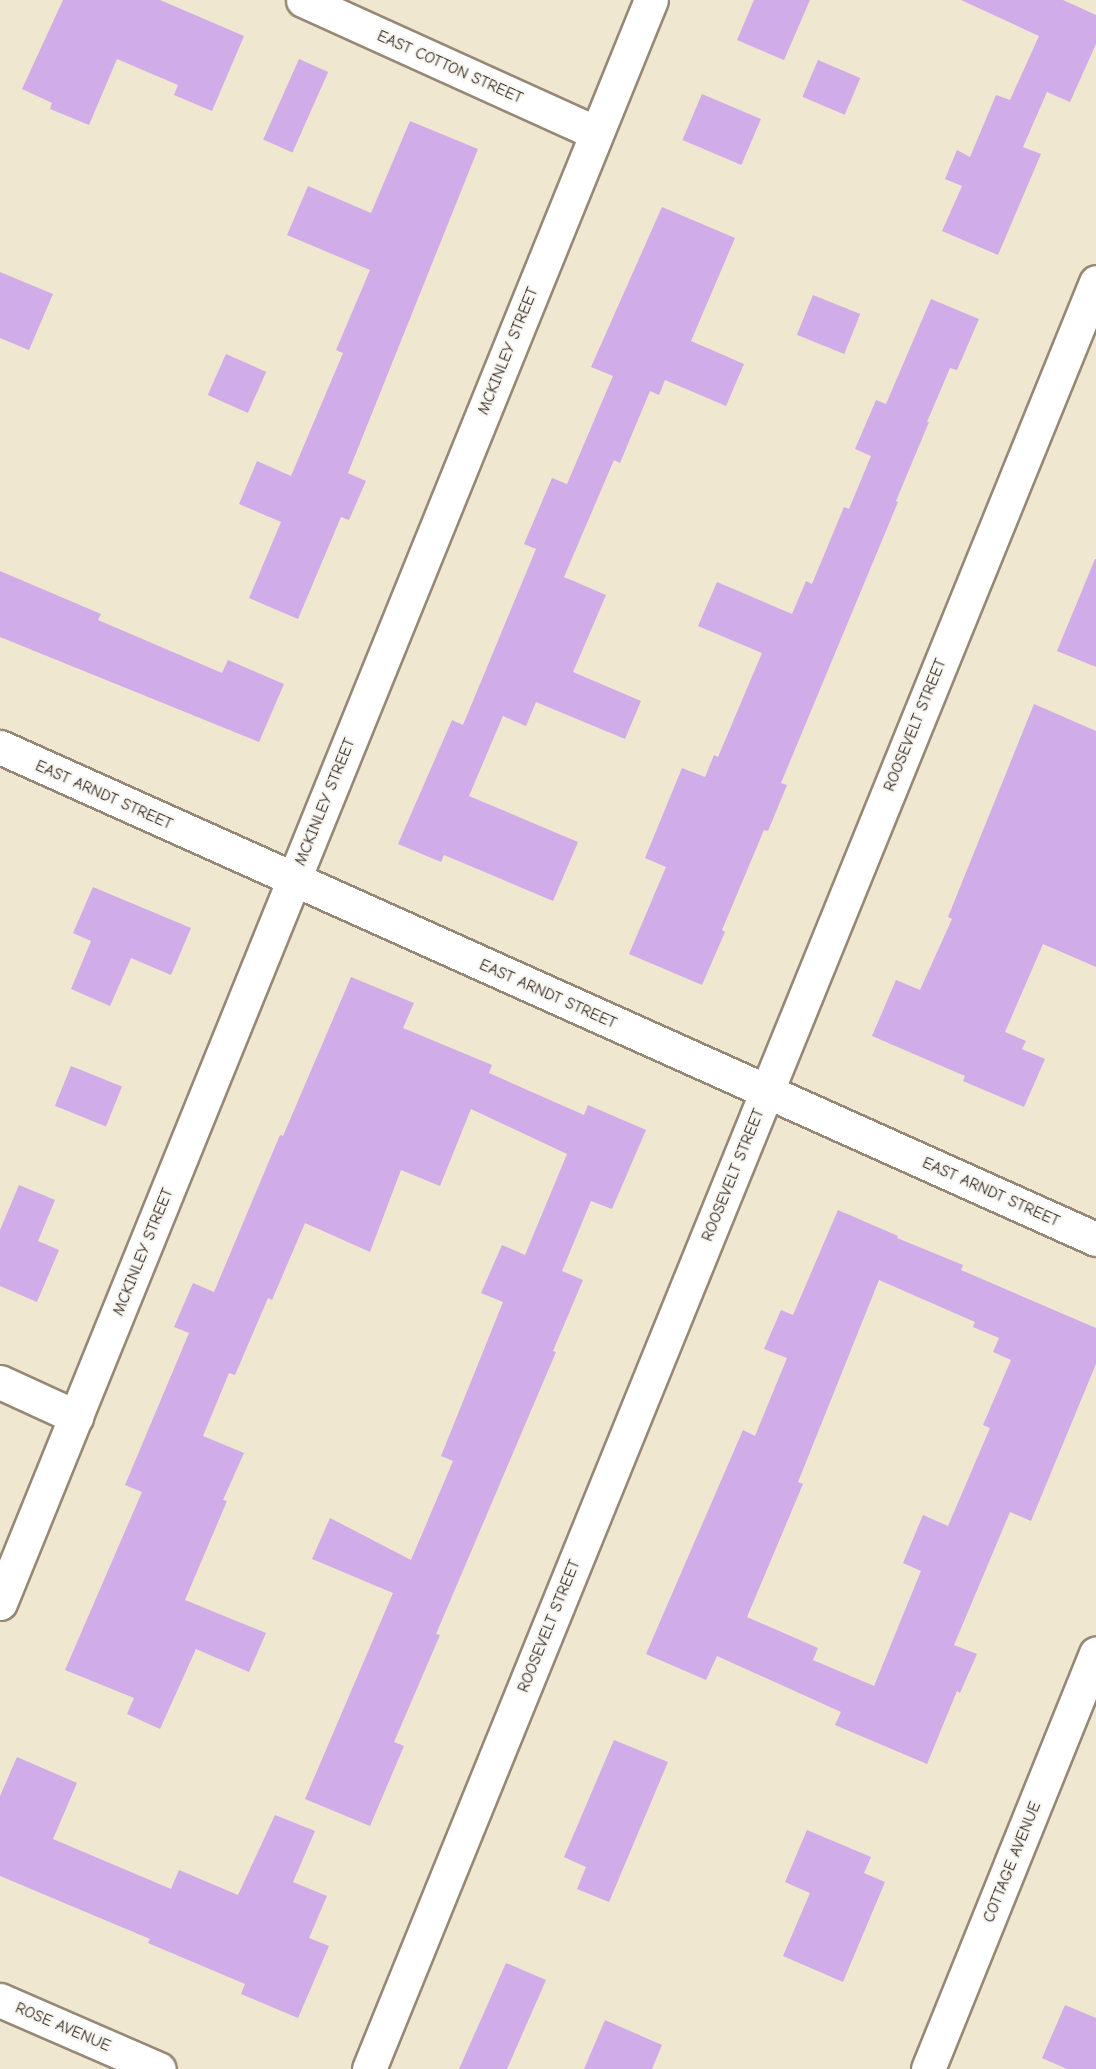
<!DOCTYPE html>
<html>
<head>
<meta charset="utf-8">
<style>
  body { margin:0 }
  #map { position:relative; width:1096px; height:2069px; overflow:hidden; background:#f0e7d0; font-family:"Comic Neue",sans-serif }
  div>[style] { position:absolute }
  .building>* { inset:0; background:#d0ace8; transform-origin:0 0 }
  .roads { filter:drop-shadow(2px 0 #968877) drop-shadow(-2px 0 #968877) drop-shadow(0 2px #968877) drop-shadow(0 -2px #968877) }
  .minor>* { height:33px; margin:-16.5px; padding:0 16.5px; transform-origin:16.5px; border-radius:16.5px; background:#fff }
  span { translate:-50% -50%; white-space:nowrap; text-align:center; line-height:1.15; -webkit-text-stroke:4.5px #f6f6f2; paint-order:stroke }
  .street-label { font-size:16px; color:#3b2a1e }
</style>
</head>
<body>
<div id="map">
  <div class="building">
    <div style="clip-path:polygon(63px 0,160px 0,244px 36px,212px 111px,174px 95px,178px 85px,117px 59px,89px 125px,50px 109px,52px 103px,22px 89px)"></div>
    <div style="clip-path:polygon(754px 0,810px 0,784px 60px,737px 40px)"></div>
    <div style="clip-path:polygon(961px 0,1063px 0,1096px 15px,1096px 44px,1070px 102px,1047px 92px,1023px 147px,1041px 154px,998px 255px,942px 231px,962px 186px,945px 179px,957px 150px,970px 157px,996px 95px,1010px 100px,1039px 36px)"></div>
    <div style="left:299px;top:59px;width:32px;height:88px;rotate:24deg"></div>
    <div style="left:818px;top:60px;width:46px;height:40px;rotate:23deg"></div>
    <div style="left:702px;top:94px;width:64px;height:50px;rotate:23deg"></div>
    <div style="clip-path:polygon(410px 121px,478px 149px,348px 473px,366px 481px,349px 520px,341px 517px,298px 619px,249px 598px,281px 522px,239px 504px,257px 461px,291px 476px,343px 353px,336px 350px,370px 270px,287px 235px,308px 186px,371px 213px)"></div>
    <div style="clip-path:polygon(662px 207px,735px 238px,691px 341px,744px 364px,726px 406px,665px 380px,659px 395px,650px 391px,620px 463px,614px 460px,564px 577px,606px 595px,573px 672px,641px 701px,625px 739px,536px 702px,526px 726px,503px 716px,469px 796px,578px 842px,553px 901px,444px 855px,441px 862px,398px 844px,452px 720px,463px 725px,536px 549px,524px 544px,552px 478px,567px 484px,613px 376px,591px 367px)"></div>
    <div style="clip-path:polygon(0 272px,53px 294px,29px 350px,0 338px)"></div>
    <div style="left:813px;top:295px;width:51px;height:43px;rotate:22deg"></div>
    <div style="clip-path:polygon(931px 299px,979px 319px,957px 370px,950px 368px,927px 422px,929px 422px,896px 501px,898px 502px,781px 783px,787px 785px,768px 831px,764px 830px,722px 930px,725px 932px,702px 985px,629px 954px,666px 867px,645px 858px,682px 768px,705px 777px,714px 755px,718px 757px,762px 653px,698px 626px,717px 582px,792px 614px,806px 581px,812px 584px,844px 507px,849px 509px,871px 456px,855px 449px,876px 400px,886px 404px)"></div>
    <div style="left:226px;top:354px;width:44px;height:45px;rotate:24deg"></div>
    <div style="clip-path:polygon(1095px 559px,1096px 559px,1096px 667px,1057px 651px)"></div>
    <div style="clip-path:polygon(0 571px,101px 614px,98px 620px,222px 673px,228px 660px,284px 684px,259px 742px,0 637px)"></div>
    <div style="clip-path:polygon(1034px 704px,1096px 731px,1096px 967px,1043px 944px,1005px 1032px,1026px 1041px,1022px 1049px,1045px 1059px,1024px 1107px,963px 1081px,965px 1076px,872px 1036px,896px 980px,920px 990px,952px 919px,948px 917px)"></div>
    <div style="clip-path:polygon(93px 887px,191px 928px,171px 975px,131px 958px,110px 1006px,71px 989px,91px 941px,73px 933px)"></div>
    <div style="clip-path:polygon(351px 977px,414px 1003px,403px 1028px,492px 1065px,489px 1073px,584px 1115px,588px 1105px,646px 1130px,612px 1209px,591px 1201px,562px 1271px,583px 1280px,553px 1351px,556px 1352px,436px 1634px,440px 1635px,394px 1742px,404px 1746px,370px 1826px,305px 1799px,393px 1593px,312px 1559px,330px 1518px,411px 1560px,453px 1461px,441px 1456px,503px 1302px,481px 1293px,502px 1245px,525px 1255px,567px 1154px,471px 1109px,440px 1186px,401px 1170px,370px 1252px,305px 1223px,272px 1300px,268px 1298px,235px 1375px,229px 1373px,203px 1436px,244px 1453px,223px 1500px,227px 1501px,185px 1600px,266px 1633px,249px 1672px,196px 1649px,160px 1729px,127px 1714px,134px 1698px,65px 1670px,142px 1492px,125px 1485px,189px 1333px,174px 1327px,193px 1283px,214px 1292px,280px 1135px,283px 1136px)"></div>
    <div style="left:71px;top:1066px;width:55px;height:43px;rotate:22deg"></div>
    <div style="clip-path:polygon(19px 1185px,55px 1200px,38px 1241px,59px 1250px,37px 1302px,0 1286px,0 1230px)"></div>
    <div style="clip-path:polygon(evenodd,838px 1210px,898px 1236px,897px 1238px,963px 1265px,961px 1270px,1096px 1328px,1096px 1364px,1031px 1521px,1010px 1512px,954px 1645px,977px 1654px,960px 1693px,957px 1691px,927px 1764px,835px 1725px,841px 1712px,717px 1656px,706px 1680px,646px 1654px,743px 1430px,755px 1436px,787px 1358px,764px 1349px,781px 1310px,793px 1315px,838px 1210px,879px 1280px,975px 1322px,973px 1327px,999px 1338px,993px 1352px,1011px 1360px,983px 1425px,990px 1428px,948px 1526px,923px 1515px,903px 1563px,921px 1571px,874px 1686px,813px 1660px,818px 1648px,747px 1617px,803px 1484px,798px 1482px,879px 1280px)"></div>
    <div style="clip-path:polygon(614px 1740px,668px 1762px,609px 1902px,577px 1889px,586px 1867px,564px 1857px)"></div>
    <div style="clip-path:polygon(17px 1757px,77px 1783px,53px 1839px,171px 1889px,179px 1870px,238px 1895px,275px 1815px,315px 1831px,293px 1882px,327px 1896px,309px 1938px,329px 1946px,298px 2018px,241px 1994px,245px 1984px,148px 1943px,150px 1939px,0 1876px,0 1796px)"></div>
    <div style="clip-path:polygon(807px 1830px,871px 1857px,864px 1873px,885px 1882px,843px 1982px,783px 1956px,810px 1893px,785px 1882px)"></div>
    <div style="clip-path:polygon(506px 1963px,546px 1980px,507px 2069px,459px 2069px)"></div>
    <div style="clip-path:polygon(1065px 2005px,1096px 2018px,1096px 2069px,1067px 2069px,1042px 2058px)"></div>
    <div style="clip-path:polygon(605px 2020px,662px 2045px,652px 2069px,584px 2069px)"></div>
  </div>
  <div class="roads">
    <div class="minor">
      <div style="left:303px;top:0;width:322px;rotate:24.4deg"></div>
      <div style="left:0;top:747px;width:1201px;rotate:24.18deg"></div>
      <div style="left:0;top:1382px;width:84px;rotate:24.7deg"></div>
      <div style="left:0;top:1603px;width:1730px;rotate:-67.9deg"></div>
      <div style="left:0;top:2000px;width:173px;rotate:23.5deg"></div>
      <div style="left:369px;top:2069px;width:1929px;rotate:-67.86deg"></div>
      <div style="left:928px;top:2069px;width:448px;rotate:-68deg"></div>
    </div>
  </div>
  <div class="street-label">
    <span style="left:450px;top:67px;rotate:24deg">EAST COTTON STREET</span>
    <span style="left:508px;top:351px;rotate:-68deg">MCKINLEY STREET</span>
    <span style="left:915px;top:725px;rotate:-68deg">ROOSEVELT STREET</span>
    <span style="left:104px;top:795px;rotate:24deg">EAST ARNDT STREET</span>
    <span style="left:325px;top:802px;rotate:-68deg">MCKINLEY STREET</span>
    <span style="left:548px;top:994px;rotate:24deg">EAST ARNDT STREET</span>
    <span style="left:733px;top:1175px;rotate:-68deg">ROOSEVELT STREET</span>
    <span style="left:991px;top:1192px;rotate:24deg">EAST ARNDT STREET</span>
    <span style="left:143px;top:1252px;rotate:-68deg">MCKINLEY STREET</span>
    <span style="left:549px;top:1626px;rotate:-68deg">ROOSEVELT STREET</span>
    <span style="left:1012px;top:1862px;rotate:-68deg">COTTAGE AVENUE</span>
    <span style="left:63px;top:2027px;rotate:23deg">ROSE AVENUE</span>
  </div>
</div>
</body>
</html>
